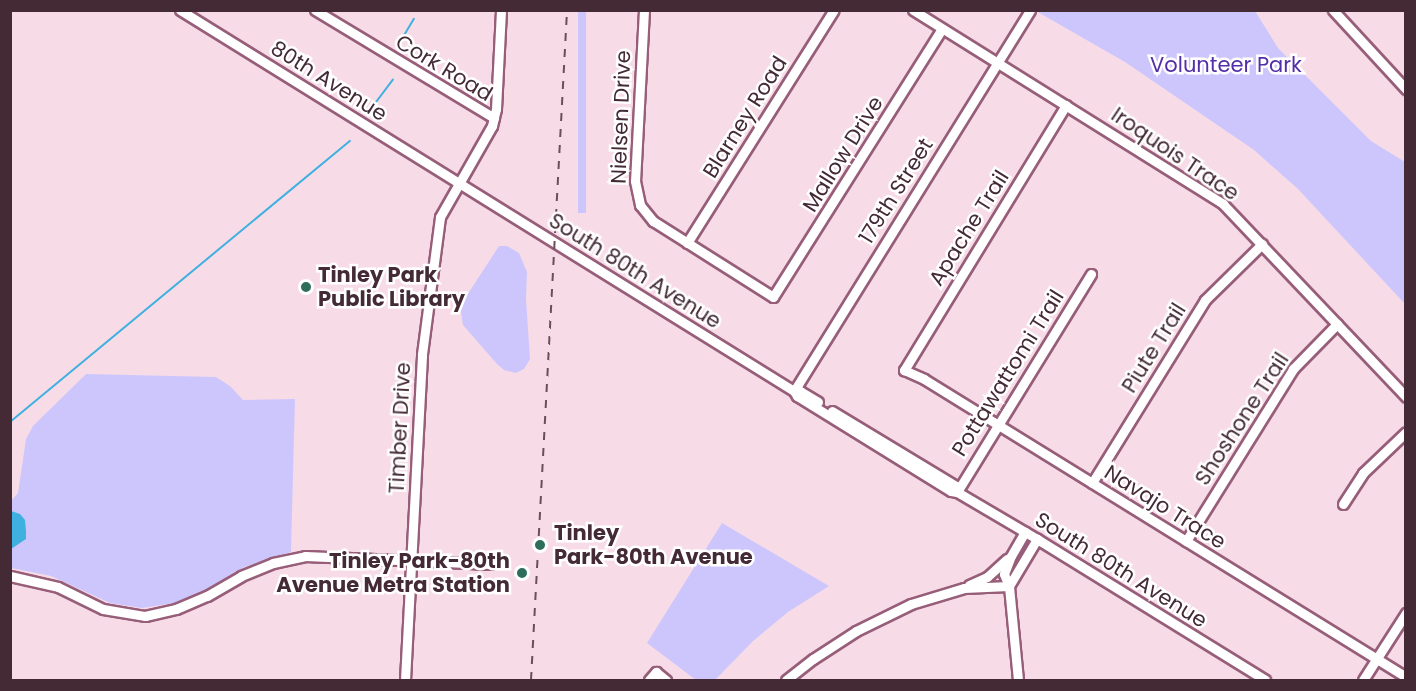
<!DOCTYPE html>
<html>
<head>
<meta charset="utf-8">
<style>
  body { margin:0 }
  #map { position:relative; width:1416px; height:691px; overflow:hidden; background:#f7dce7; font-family:Poppins,sans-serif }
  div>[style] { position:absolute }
  .green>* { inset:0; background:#cdc6fd; transform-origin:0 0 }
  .water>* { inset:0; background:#40b0e1 }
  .stream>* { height:2px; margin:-1px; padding:0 1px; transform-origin:1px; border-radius:1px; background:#40b0e1 }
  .roads { filter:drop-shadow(2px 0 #975e79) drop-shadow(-2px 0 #975e79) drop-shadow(0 2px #975e79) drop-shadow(0 -2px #975e79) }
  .minor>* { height:9px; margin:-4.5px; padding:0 4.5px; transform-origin:4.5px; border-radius:4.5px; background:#fff }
  .rail>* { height:2px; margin-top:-1px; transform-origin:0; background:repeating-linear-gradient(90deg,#694f5a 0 8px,transparent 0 16px) }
  .dots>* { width:16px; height:16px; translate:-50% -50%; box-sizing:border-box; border:3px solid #fff; border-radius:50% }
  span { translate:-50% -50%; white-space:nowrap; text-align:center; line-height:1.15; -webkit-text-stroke:5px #fff; paint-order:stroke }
  .park-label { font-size:21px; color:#542ea8 }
  .street-label { font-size:21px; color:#432a35 }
  .poi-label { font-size:21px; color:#432a35; font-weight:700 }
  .left { translate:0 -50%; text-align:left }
  .right { translate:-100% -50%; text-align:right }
  .frame { position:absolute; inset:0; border:12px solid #432a35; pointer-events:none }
</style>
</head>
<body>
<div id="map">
  <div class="green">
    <div style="left:578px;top:11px;width:8px;height:202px"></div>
    <div style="clip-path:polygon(1036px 11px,1255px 11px,1278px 48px,1371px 141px,1405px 162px,1405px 304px,1297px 188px,1254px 150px,1125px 62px)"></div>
    <div style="clip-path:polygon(499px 246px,507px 246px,519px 253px,527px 272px,526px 299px,530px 359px,524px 369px,516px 373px,504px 370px,497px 364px,463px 325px,460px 306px)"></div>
    <div style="clip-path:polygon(86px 374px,216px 377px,230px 386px,243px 400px,295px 399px,291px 552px,244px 567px,199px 594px,181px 602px,142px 608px,110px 603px,51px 576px,11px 568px,11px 501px,18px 493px,26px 439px,33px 426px)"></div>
    <div style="clip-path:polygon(722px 523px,829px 586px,788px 612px,753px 641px,715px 680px,696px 680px,647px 643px)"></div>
  </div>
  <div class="water">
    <div style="clip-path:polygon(11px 511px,20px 514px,25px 520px,26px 531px,26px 539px,11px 549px)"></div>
  </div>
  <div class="stream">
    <div style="left:400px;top:42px;width:27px;rotate:-59deg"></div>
    <div style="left:370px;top:110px;width:38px;rotate:-53deg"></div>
    <div style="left:10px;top:422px;width:441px;rotate:-39.6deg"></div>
  </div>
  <div class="roads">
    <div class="minor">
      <div style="left:180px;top:10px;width:723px;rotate:31.82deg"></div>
      <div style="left:794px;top:391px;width:6px;rotate:59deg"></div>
      <div style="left:797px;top:396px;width:181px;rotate:31.7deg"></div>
      <div style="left:951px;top:491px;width:6px;rotate:9deg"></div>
      <div style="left:957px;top:492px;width:93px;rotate:30.4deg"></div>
      <div style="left:1037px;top:539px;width:268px;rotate:31.7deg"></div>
      <div style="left:315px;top:10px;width:209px;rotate:31.1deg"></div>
      <div style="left:644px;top:10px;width:171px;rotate:93deg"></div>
      <div style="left:635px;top:181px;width:25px;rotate:78deg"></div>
      <div style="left:640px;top:205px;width:21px;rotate:51deg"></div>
      <div style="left:653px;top:221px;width:142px;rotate:32.3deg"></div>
      <div style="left:773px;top:297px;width:317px;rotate:-57.8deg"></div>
      <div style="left:913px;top:10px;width:366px;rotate:32deg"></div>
      <div style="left:1223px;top:204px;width:266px;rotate:46.5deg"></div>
      <div style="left:1333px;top:10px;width:108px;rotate:47.3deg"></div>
      <div style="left:1066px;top:105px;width:311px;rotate:121.4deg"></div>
      <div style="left:904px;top:370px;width:22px;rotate:24deg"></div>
      <div style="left:924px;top:379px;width:567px;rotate:31.73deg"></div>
      <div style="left:687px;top:243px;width:275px;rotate:-57.8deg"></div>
      <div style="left:794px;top:391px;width:448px;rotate:-58.2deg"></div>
      <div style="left:794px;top:391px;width:6px"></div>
      <div style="left:800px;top:391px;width:21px;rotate:31deg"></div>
      <div style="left:832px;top:411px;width:145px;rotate:31.2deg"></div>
      <div style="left:956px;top:486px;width:6px;rotate:81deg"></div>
      <div style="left:1092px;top:483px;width:215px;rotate:-58.3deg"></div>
      <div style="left:1205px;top:300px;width:80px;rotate:-44.5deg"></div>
      <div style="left:957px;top:492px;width:256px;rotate:-58.4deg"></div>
      <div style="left:1343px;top:504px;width:37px;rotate:-57deg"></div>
      <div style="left:1363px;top:473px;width:59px;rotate:-43.6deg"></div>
      <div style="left:1186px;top:541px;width:203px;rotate:-58.1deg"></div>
      <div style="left:1293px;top:369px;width:63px;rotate:-45.6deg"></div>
      <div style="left:10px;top:576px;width:49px;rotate:12.9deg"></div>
      <div style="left:58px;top:587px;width:50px;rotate:26.1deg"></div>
      <div style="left:103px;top:609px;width:43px;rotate:9.5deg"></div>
      <div style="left:145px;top:616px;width:32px;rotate:-13deg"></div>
      <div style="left:176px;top:609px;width:34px;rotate:-23deg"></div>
      <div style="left:207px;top:596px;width:39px;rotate:-30deg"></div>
      <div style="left:241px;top:576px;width:35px;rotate:-22deg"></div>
      <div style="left:273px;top:563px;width:33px;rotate:-12deg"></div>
      <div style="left:305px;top:556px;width:186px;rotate:2.5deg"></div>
      <div style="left:969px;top:585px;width:20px;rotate:-24deg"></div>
      <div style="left:987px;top:577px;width:27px;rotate:-42deg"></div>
      <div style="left:1009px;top:586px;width:55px;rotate:-59.2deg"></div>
      <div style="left:405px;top:680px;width:326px;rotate:-87deg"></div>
      <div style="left:422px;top:354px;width:138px;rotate:-82.5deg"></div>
      <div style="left:440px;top:217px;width:105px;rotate:-60.3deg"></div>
      <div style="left:492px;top:126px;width:17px;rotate:-77deg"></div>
      <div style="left:496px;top:109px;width:99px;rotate:-87.1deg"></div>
      <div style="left:649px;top:680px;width:11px;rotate:-49deg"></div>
      <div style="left:656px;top:672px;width:13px;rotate:39deg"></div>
      <div style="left:786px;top:680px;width:34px;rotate:-38deg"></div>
      <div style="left:813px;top:659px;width:51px;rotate:-33.1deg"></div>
      <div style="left:856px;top:631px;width:61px;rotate:-26.1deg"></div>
      <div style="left:911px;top:604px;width:55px;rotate:-16.8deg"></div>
      <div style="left:964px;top:588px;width:45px;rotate:-2.5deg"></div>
      <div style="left:1018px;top:680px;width:94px;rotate:-95.5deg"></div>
      <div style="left:1009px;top:586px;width:13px;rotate:-113deg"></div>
      <div style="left:1004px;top:574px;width:19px;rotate:-69deg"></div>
      <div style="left:1011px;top:556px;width:28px;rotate:-60deg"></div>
      <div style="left:1363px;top:680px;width:80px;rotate:-57.3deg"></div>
    </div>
  </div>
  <div class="rail">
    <div style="left:531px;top:680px;width:671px;rotate:-86.92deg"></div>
  </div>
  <div class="dots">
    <div style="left:306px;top:287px;background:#2e6d5b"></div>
    <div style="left:540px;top:545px;background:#2e6d5b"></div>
    <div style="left:522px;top:573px;background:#2e6d5b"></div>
  </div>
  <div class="park-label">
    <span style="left:1226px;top:65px">Volunteer Park</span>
  </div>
  <div class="street-label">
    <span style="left:444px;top:68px;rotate:31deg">Cork Road</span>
    <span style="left:329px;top:81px;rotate:32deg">80th Avenue</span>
    <span style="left:621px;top:117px;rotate:-88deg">Nielsen Drive</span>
    <span style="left:745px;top:117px;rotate:-58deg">Blarney Road</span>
    <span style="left:843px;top:154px;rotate:-58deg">Mallow Drive</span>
    <span style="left:1175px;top:154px;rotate:34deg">Iroquois Trace</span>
    <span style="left:896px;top:191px;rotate:-58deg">179th Street</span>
    <span style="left:969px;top:228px;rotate:-58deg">Apache Trail</span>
    <span style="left:635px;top:271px;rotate:32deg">South 80th Avenue</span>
    <span style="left:1154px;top:348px;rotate:-58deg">Piute Trail</span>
    <span style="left:1008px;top:373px;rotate:-58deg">Pottawattomi Trail</span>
    <span style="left:1242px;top:419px;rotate:-57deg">Shoshone Trail</span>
    <span style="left:400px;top:428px;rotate:-87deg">Timber Drive</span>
    <span style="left:1165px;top:507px;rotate:32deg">Navajo Trace</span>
    <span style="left:1121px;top:570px;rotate:32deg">South 80th Avenue</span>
  </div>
  <div class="poi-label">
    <span class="left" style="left:318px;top:287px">Tinley Park<br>Public Library</span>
    <span class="left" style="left:554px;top:545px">Tinley<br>Park-80th Avenue</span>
    <span class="right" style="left:510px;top:573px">Tinley Park-80th<br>Avenue Metra Station</span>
  </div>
  <div class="frame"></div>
</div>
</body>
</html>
